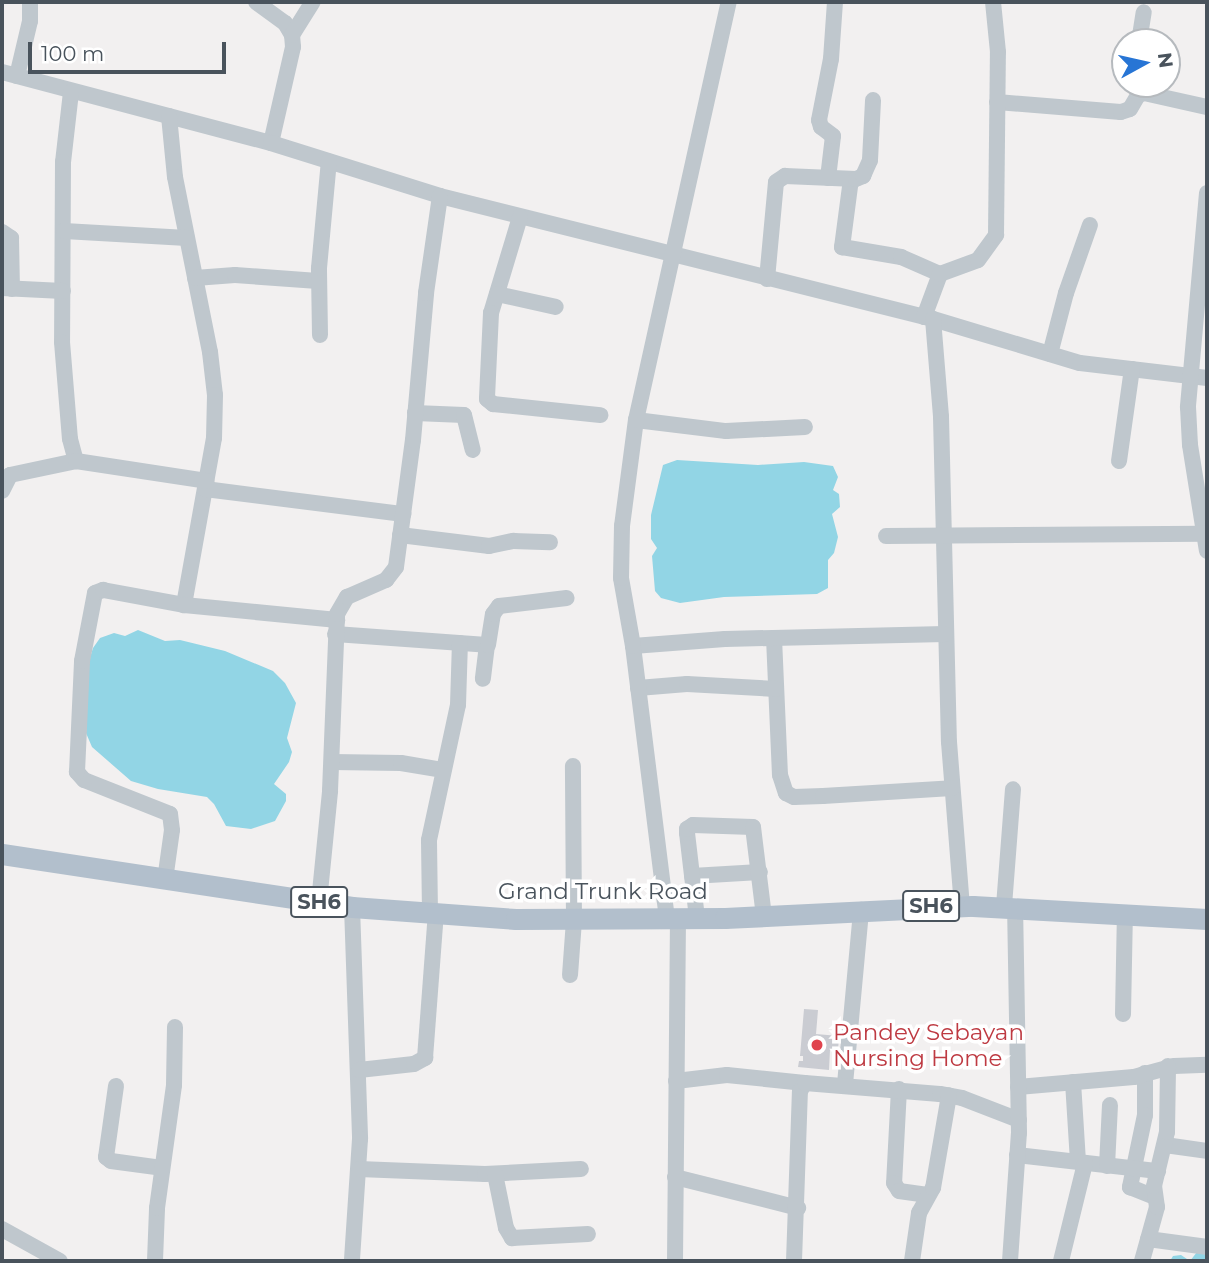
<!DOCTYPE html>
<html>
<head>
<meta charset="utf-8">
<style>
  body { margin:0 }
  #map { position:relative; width:1209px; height:1263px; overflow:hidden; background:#f2f0f0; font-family:Montserrat,sans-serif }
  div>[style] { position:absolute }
  .water>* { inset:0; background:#92d5e5 }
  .building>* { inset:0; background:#caccd2 }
  .minor>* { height:16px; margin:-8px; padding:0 8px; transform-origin:8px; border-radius:8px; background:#bfc7cd }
  .major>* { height:21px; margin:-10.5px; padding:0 10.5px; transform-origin:10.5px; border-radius:10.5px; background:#b2bfcc }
  .dots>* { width:19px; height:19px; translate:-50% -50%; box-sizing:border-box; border:4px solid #fff; border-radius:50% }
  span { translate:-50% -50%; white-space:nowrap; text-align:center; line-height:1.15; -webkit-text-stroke:7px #fff; paint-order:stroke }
  .shield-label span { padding:2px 5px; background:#fff; border:2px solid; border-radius:5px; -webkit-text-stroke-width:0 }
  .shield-label { font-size:21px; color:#49535c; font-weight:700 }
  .street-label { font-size:23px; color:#49535c }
  .health-label { font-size:23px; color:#be3a42 }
  .left { translate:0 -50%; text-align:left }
  .frame { position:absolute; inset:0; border:4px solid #49535c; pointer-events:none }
  .north { position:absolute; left:1111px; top:28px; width:70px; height:70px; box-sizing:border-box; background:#fff; border:2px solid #b6babe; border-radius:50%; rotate:82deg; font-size:19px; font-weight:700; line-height:28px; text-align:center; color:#49535c }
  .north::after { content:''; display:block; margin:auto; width:24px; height:32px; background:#2775d5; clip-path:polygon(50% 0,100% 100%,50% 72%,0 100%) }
  .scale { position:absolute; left:28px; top:42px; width:198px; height:32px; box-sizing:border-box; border:4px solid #49535c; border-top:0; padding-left:9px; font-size:21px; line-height:24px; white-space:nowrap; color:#49535c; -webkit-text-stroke:5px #fff; paint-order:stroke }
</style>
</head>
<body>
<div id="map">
  <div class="water">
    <div style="clip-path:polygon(677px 460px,758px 465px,804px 462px,833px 466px,838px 477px,833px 490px,839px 494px,840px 507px,832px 514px,838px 537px,834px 553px,828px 560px,828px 588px,817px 594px,724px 597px,680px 603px,661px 598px,655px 591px,652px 556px,657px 548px,651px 539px,651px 515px,663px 465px)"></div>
    <div style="clip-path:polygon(138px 630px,165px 641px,180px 640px,225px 651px,273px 671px,285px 683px,296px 703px,287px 738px,292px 752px,289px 762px,274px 784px,286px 794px,286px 801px,275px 821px,251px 829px,226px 826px,214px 804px,207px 797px,158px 789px,131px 781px,92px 747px,86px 733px,88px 664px,93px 648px,100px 638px,114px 633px,125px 636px)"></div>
    <div style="clip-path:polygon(1197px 1252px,1207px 1253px,1207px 1261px,1170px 1261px,1173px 1256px,1181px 1255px,1190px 1261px)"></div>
  </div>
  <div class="building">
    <div style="clip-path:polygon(804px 1009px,818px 1010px,816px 1034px,839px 1036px,838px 1051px,830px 1050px,829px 1070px,798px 1067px,799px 1061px,803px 1061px,803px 1056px,800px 1056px)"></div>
  </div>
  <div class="minor">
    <div style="left:256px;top:2px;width:36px;rotate:36deg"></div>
    <div style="left:285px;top:23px;width:14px;rotate:60deg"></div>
    <div style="left:292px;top:35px;width:12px;rotate:85deg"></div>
    <div style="left:293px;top:47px;width:98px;rotate:102.9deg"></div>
    <div style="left:292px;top:35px;width:39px;rotate:-58deg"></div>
    <div style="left:1139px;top:42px;width:30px;rotate:-81deg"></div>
    <div style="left:2px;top:72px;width:278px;rotate:14.8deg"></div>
    <div style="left:271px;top:143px;width:177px;rotate:17.4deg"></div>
    <div style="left:440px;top:196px;width:508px;rotate:14.01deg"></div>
    <div style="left:933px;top:319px;width:153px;rotate:16.7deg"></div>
    <div style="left:1080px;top:363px;width:128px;rotate:6.7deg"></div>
    <div style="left:17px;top:76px;width:57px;rotate:-76.7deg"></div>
    <div style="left:30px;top:21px;width:19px;rotate:-90deg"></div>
    <div style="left:71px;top:92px;width:70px;rotate:96.5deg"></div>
    <div style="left:63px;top:162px;width:180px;rotate:90.3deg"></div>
    <div style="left:62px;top:342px;width:97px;rotate:85.3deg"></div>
    <div style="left:70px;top:439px;width:23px;rotate:75deg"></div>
    <div style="left:997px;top:102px;width:124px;rotate:4.6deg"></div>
    <div style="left:1121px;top:112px;width:9px;rotate:-18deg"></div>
    <div style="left:1130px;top:109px;width:16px;rotate:-60deg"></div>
    <div style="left:1138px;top:95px;width:6px;rotate:-18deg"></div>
    <div style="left:1144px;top:93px;width:65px;rotate:12.5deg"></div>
    <div style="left:169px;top:116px;width:61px;rotate:84.4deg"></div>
    <div style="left:175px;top:177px;width:178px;rotate:78.7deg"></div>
    <div style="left:210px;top:352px;width:43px;rotate:83.4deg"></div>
    <div style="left:215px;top:395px;width:43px;rotate:91.3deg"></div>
    <div style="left:214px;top:438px;width:170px;rotate:100.2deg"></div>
    <div style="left:828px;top:178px;width:42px;rotate:-83.2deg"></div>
    <div style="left:833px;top:136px;width:15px;rotate:-143deg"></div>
    <div style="left:821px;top:127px;width:7px;rotate:-106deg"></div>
    <div style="left:819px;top:120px;width:62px;rotate:-78.9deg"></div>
    <div style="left:831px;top:59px;width:57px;rotate:-86deg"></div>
    <div style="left:851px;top:179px;width:69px;rotate:97.5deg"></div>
    <div style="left:842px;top:247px;width:60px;rotate:9.6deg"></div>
    <div style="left:901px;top:257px;width:43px;rotate:23.6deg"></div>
    <div style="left:1207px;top:193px;width:215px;rotate:95.1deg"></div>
    <div style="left:1188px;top:407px;width:38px;rotate:87deg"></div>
    <div style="left:1190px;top:445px;width:107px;rotate:80.9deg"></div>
    <div style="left:520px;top:217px;width:100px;rotate:106.8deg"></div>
    <div style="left:491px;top:313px;width:86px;rotate:92.7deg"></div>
    <div style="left:487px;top:399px;width:8px;rotate:40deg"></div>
    <div style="left:493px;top:404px;width:108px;rotate:5.9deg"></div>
    <div style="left:64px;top:231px;width:123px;rotate:3.3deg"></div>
    <div style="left:2px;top:232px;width:11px;rotate:34deg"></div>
    <div style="left:11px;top:238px;width:51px;rotate:88.9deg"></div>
    <div style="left:195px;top:278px;width:40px;rotate:-4.3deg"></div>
    <div style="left:235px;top:275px;width:83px;rotate:4.1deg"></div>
    <div style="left:767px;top:279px;width:97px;rotate:-84.7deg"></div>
    <div style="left:776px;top:182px;width:11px;rotate:-34deg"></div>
    <div style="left:785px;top:176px;width:71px;rotate:2.4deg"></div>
    <div style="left:856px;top:179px;width:8px;rotate:-23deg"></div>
    <div style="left:863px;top:176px;width:17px;rotate:-66deg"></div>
    <div style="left:870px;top:160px;width:60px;rotate:-87.1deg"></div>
    <div style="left:2px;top:288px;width:61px;rotate:2.8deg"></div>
    <div style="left:497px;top:294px;width:60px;rotate:12.4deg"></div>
    <div style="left:924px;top:317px;width:46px;rotate:-69.6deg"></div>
    <div style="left:940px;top:274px;width:40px;rotate:-20.2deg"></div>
    <div style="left:978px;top:260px;width:31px;rotate:-54deg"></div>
    <div style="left:996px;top:235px;width:183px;rotate:-89.4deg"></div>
    <div style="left:998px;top:52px;width:50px;rotate:-95.7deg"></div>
    <div style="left:933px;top:319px;width:98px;rotate:85.3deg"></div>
    <div style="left:941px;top:417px;width:325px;rotate:88.6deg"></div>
    <div style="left:949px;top:742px;width:165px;rotate:85.5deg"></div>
    <div style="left:320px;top:335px;width:67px;rotate:-90.9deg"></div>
    <div style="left:319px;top:268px;width:107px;rotate:-84.7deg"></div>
    <div style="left:1050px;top:354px;width:63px;rotate:-75.3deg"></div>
    <div style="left:1066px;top:293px;width:72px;rotate:-70.6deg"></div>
    <div style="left:415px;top:413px;width:49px;rotate:2.3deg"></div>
    <div style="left:464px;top:415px;width:36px;rotate:76deg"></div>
    <div style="left:636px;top:420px;width:91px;rotate:7deg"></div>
    <div style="left:726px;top:431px;width:79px;rotate:-2.9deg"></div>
    <div style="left:1119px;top:461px;width:93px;rotate:-82deg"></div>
    <div style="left:205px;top:489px;width:200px;rotate:7.2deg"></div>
    <div style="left:2px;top:491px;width:18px;rotate:-63deg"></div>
    <div style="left:10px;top:475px;width:67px;rotate:-12deg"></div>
    <div style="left:76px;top:461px;width:132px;rotate:8.7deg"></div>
    <div style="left:400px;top:535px;width:90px;rotate:7deg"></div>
    <div style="left:489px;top:546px;width:25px;rotate:-12deg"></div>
    <div style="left:513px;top:541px;width:37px;rotate:2deg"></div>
    <div style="left:886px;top:536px;width:318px;rotate:-0.4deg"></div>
    <div style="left:335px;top:634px;width:152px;rotate:4.1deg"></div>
    <div style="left:487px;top:645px;width:34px;rotate:97deg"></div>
    <div style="left:774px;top:638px;width:137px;rotate:87.5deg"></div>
    <div style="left:780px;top:775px;width:19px;rotate:72deg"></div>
    <div style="left:786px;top:793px;width:9px;rotate:27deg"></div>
    <div style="left:794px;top:797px;width:29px;rotate:-2deg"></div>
    <div style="left:823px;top:796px;width:129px;rotate:-3.5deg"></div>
    <div style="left:488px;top:645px;width:31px;rotate:-81deg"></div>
    <div style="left:493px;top:614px;width:10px;rotate:-53deg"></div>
    <div style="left:499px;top:606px;width:68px;rotate:-6.7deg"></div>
    <div style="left:633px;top:646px;width:92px;rotate:-4.4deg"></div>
    <div style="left:725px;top:639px;width:220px;rotate:-1.3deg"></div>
    <div style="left:638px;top:688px;width:49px;rotate:-4.7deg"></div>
    <div style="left:687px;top:684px;width:89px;rotate:3.2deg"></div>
    <div style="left:332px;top:762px;width:69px;rotate:0.8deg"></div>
    <div style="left:401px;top:763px;width:43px;rotate:9.5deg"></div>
    <div style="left:692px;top:876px;width:68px;rotate:-3.4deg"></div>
    <div style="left:165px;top:880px;width:50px;rotate:-82deg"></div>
    <div style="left:172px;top:830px;width:16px;rotate:-97deg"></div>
    <div style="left:170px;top:814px;width:92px;rotate:-158.4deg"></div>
    <div style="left:84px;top:780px;width:11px;rotate:-131deg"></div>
    <div style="left:77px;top:772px;width:111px;rotate:-87.4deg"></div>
    <div style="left:82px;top:661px;width:69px;rotate:-79.2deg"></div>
    <div style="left:95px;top:593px;width:9px;rotate:-21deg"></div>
    <div style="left:103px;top:590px;width:82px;rotate:10.5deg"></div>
    <div style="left:184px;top:605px;width:154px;rotate:5.6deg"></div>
    <div style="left:319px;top:902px;width:112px;rotate:-84.3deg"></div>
    <div style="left:330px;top:791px;width:177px;rotate:-87.7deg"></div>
    <div style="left:337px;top:614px;width:20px;rotate:-60deg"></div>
    <div style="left:347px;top:597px;width:43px;rotate:-23.6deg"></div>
    <div style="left:386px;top:580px;width:16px;rotate:-52deg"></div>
    <div style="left:396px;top:567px;width:128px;rotate:-82.4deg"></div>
    <div style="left:413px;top:440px;width:148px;rotate:-84.9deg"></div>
    <div style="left:426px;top:293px;width:98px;rotate:-81.8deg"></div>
    <div style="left:1004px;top:906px;width:117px;rotate:-85.6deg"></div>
    <div style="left:352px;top:907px;width:232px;rotate:88deg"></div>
    <div style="left:360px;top:1139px;width:122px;rotate:93.8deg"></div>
    <div style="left:430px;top:913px;width:73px;rotate:-90.8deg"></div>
    <div style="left:429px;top:840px;width:138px;rotate:-77.9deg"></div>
    <div style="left:458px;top:705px;width:62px;rotate:-88.2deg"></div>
    <div style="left:697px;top:918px;width:86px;rotate:-96.7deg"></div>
    <div style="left:687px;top:833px;width:4px;rotate:-90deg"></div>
    <div style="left:687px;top:829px;width:7px;rotate:-34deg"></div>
    <div style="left:693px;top:825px;width:60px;rotate:1.9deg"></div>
    <div style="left:753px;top:827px;width:90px;rotate:83deg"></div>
    <div style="left:667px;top:919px;width:275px;rotate:-97.1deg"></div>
    <div style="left:633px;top:646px;width:69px;rotate:-100deg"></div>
    <div style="left:621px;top:578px;width:52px;rotate:-88.9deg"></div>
    <div style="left:622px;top:526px;width:107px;rotate:-82.5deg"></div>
    <div style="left:636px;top:420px;width:428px;rotate:-77.5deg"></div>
    <div style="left:570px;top:975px;width:55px;rotate:-85.8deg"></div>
    <div style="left:574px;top:920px;width:154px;rotate:-90.4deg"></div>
    <div style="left:1123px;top:1014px;width:101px;rotate:-88.9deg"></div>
    <div style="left:359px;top:1070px;width:55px;rotate:-6.2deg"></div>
    <div style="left:414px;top:1064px;width:13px;rotate:-29deg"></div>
    <div style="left:425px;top:1058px;width:145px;rotate:-85.7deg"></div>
    <div style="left:1145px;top:1073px;width:42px;rotate:90deg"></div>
    <div style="left:1145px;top:1115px;width:74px;rotate:101.8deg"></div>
    <div style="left:1130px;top:1187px;width:27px;rotate:22deg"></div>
    <div style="left:676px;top:1081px;width:51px;rotate:-6.7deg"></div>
    <div style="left:727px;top:1075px;width:78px;rotate:5.9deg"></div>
    <div style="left:1073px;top:1082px;width:80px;rotate:86.4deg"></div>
    <div style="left:845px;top:1084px;width:175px;rotate:-84.7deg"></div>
    <div style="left:116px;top:1086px;width:72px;rotate:98deg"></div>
    <div style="left:106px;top:1157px;width:6px;rotate:39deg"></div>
    <div style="left:111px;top:1161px;width:51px;rotate:7.8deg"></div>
    <div style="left:1018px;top:1087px;width:116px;rotate:-4.9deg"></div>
    <div style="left:1134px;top:1077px;width:41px;rotate:-15.4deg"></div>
    <div style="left:1174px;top:1066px;width:33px;rotate:-2deg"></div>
    <div style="left:899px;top:1089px;width:94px;rotate:93deg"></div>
    <div style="left:894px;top:1183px;width:9px;rotate:58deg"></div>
    <div style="left:899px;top:1191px;width:29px;rotate:8deg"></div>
    <div style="left:1165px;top:1145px;width:42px;rotate:8.1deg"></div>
    <div style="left:1017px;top:1155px;width:142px;rotate:6.5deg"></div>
    <div style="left:1107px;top:1166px;width:61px;rotate:-87.2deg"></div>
    <div style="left:359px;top:1169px;width:126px;rotate:2.3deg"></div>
    <div style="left:485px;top:1174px;width:96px;rotate:-3deg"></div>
    <div style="left:495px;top:1174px;width:55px;rotate:78.5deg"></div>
    <div style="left:506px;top:1228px;width:12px;rotate:59deg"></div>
    <div style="left:512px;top:1238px;width:76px;rotate:-3deg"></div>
    <div style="left:675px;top:1177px;width:127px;rotate:14.1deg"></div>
    <div style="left:2px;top:1229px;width:66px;rotate:28.9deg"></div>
    <div style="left:1148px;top:1239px;width:60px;rotate:7.7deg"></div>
    <div style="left:155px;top:1261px;width:53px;rotate:-87.8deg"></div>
    <div style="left:157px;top:1208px;width:124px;rotate:-82.1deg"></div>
    <div style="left:174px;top:1085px;width:58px;rotate:-89deg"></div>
    <div style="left:675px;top:1261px;width:342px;rotate:-89.5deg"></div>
    <div style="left:794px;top:1261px;width:170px;rotate:-88deg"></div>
    <div style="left:800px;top:1091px;width:9px;rotate:-58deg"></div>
    <div style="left:805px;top:1083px;width:135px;rotate:4.7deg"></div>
    <div style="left:940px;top:1094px;width:22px;rotate:10deg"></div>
    <div style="left:962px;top:1098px;width:61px;rotate:21.1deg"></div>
    <div style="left:912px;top:1261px;width:49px;rotate:-81.7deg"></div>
    <div style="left:919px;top:1213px;width:29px;rotate:-61deg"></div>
    <div style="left:933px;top:1188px;width:94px;rotate:-80.2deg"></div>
    <div style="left:1010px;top:1261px;width:128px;rotate:-86deg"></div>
    <div style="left:1019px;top:1133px;width:226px;rotate:-91deg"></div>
    <div style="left:1061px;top:1261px;width:101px;rotate:-76.2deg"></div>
    <div style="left:1142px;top:1261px;width:56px;rotate:-74.5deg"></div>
    <div style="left:1157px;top:1207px;width:21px;rotate:-98deg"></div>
    <div style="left:1154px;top:1186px;width:56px;rotate:-76.5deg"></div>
    <div style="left:1167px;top:1132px;width:66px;rotate:-89.1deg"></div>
  </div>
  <div class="major">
    <div style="left:2px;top:854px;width:354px;rotate:8.6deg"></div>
    <div style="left:352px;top:907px;width:164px;rotate:4.2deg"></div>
    <div style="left:516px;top:919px;width:209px;rotate:-0.3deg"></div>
    <div style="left:725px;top:918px;width:248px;rotate:-2.8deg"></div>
    <div style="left:973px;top:906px;width:234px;rotate:3.2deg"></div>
  </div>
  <div class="dots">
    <div style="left:817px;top:1045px;background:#e0444e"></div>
  </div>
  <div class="shield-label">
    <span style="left:319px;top:902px">SH6</span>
    <span style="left:931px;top:906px">SH6</span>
  </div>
  <div class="street-label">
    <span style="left:603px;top:891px">Grand Trunk Road</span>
  </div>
  <div class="health-label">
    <span class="left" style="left:833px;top:1045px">Pandey Sebayan<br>Nursing Home</span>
  </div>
  <div class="frame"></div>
  <div class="north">N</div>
  <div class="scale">100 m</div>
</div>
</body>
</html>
